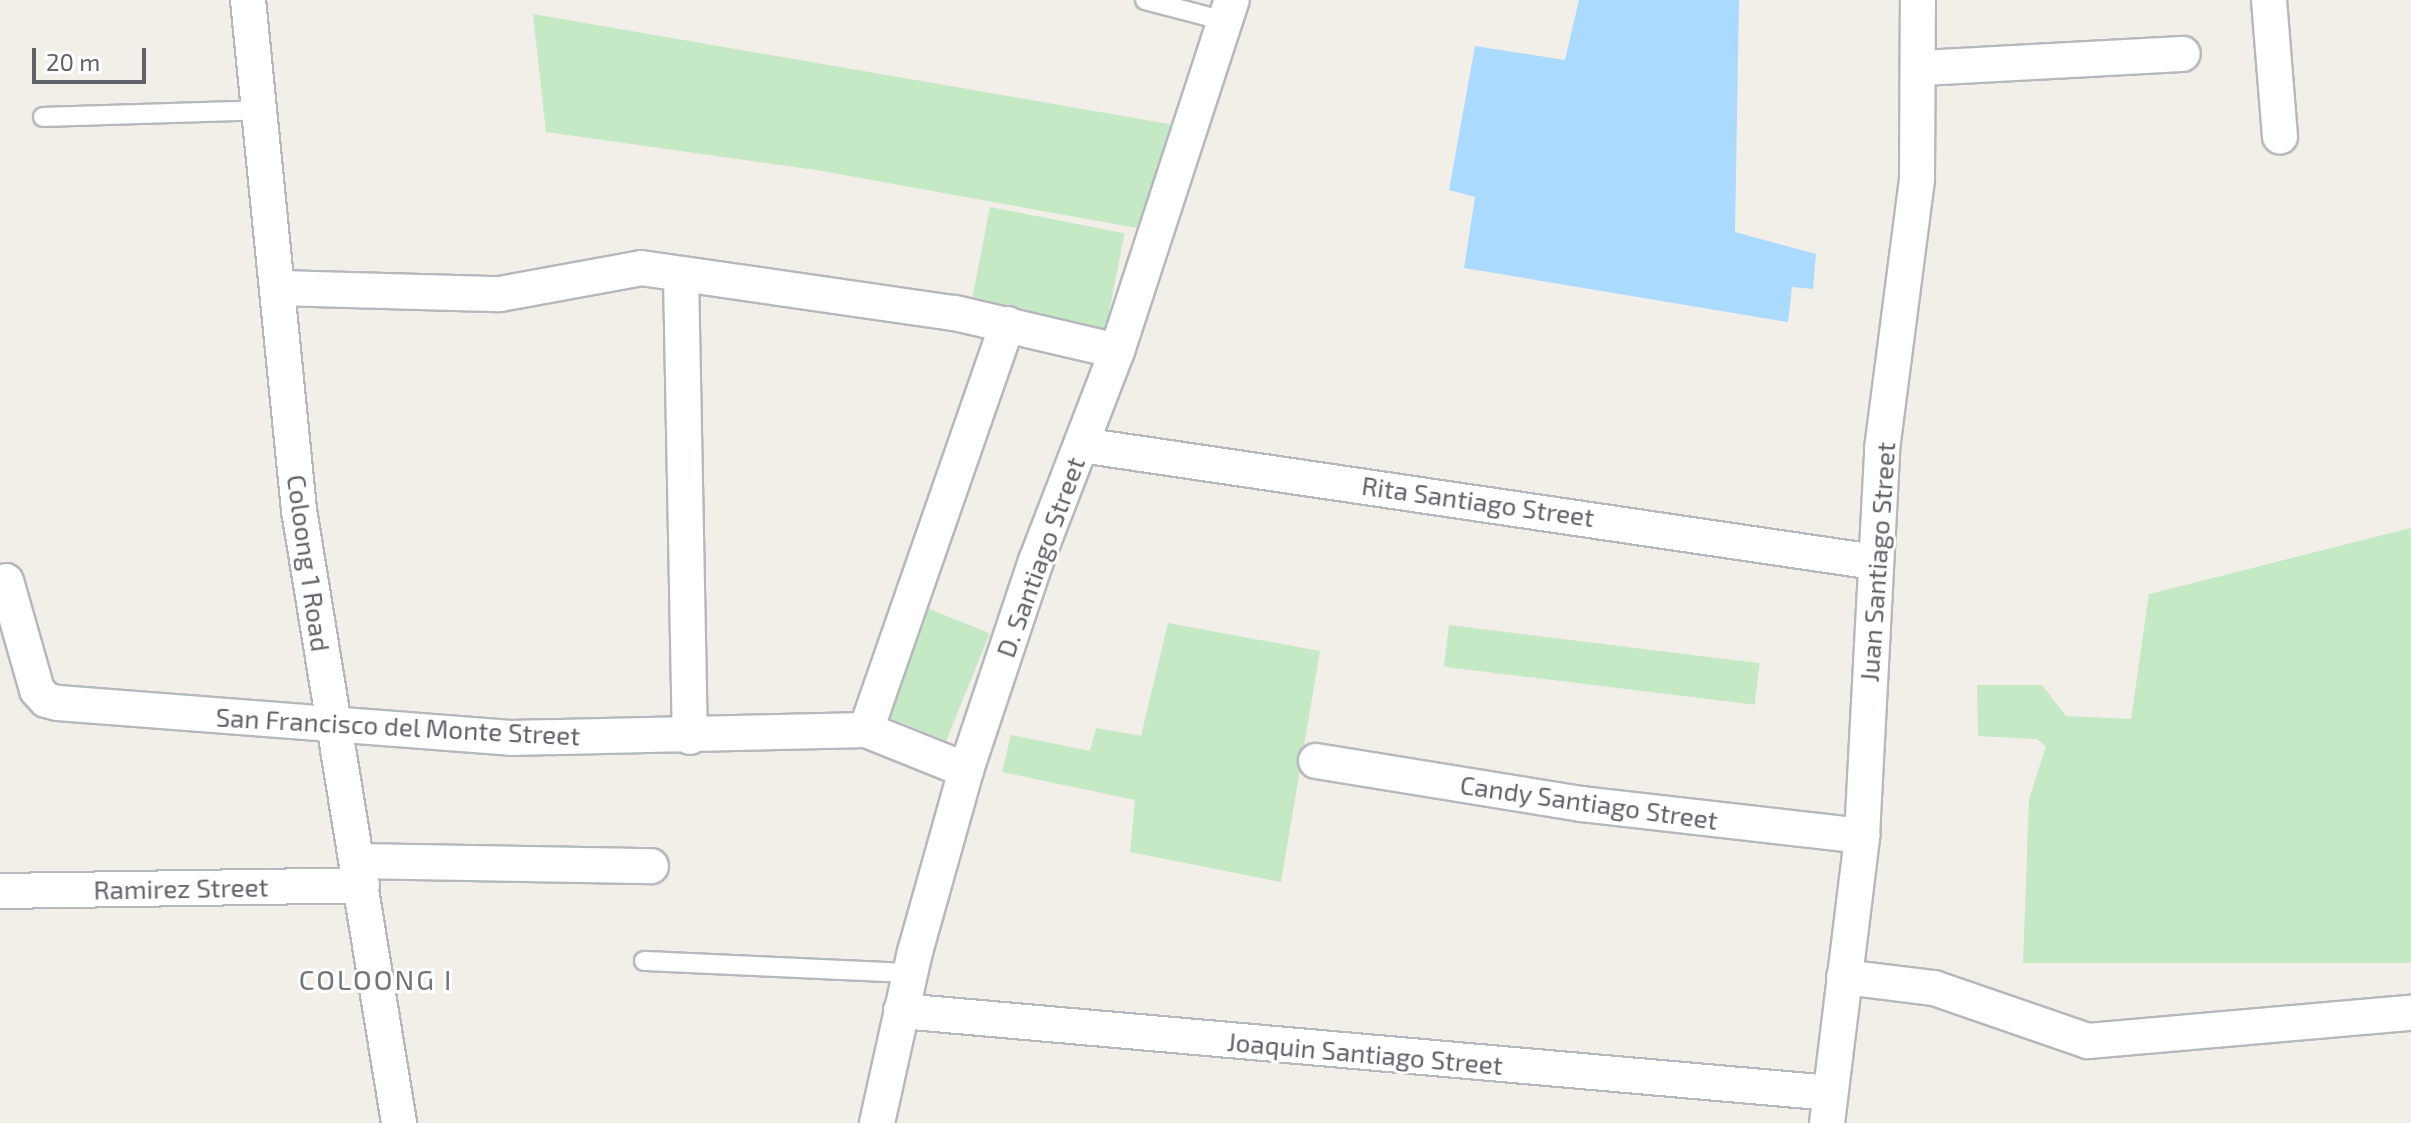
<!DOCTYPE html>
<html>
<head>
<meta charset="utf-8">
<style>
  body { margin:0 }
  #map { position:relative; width:2411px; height:1123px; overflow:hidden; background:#f1efe8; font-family:"Exo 2",sans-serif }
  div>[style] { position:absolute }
  .green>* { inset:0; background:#c5e8c5; transform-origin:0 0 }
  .water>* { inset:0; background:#aadaff }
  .roads { filter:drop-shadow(2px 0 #b5b8bc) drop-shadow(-2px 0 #b5b8bc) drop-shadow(0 2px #b5b8bc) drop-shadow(0 -2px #b5b8bc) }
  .lane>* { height:18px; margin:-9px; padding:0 9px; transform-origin:9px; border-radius:9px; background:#fff }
  .street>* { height:34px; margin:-17px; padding:0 17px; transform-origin:17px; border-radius:17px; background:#fff }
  span { translate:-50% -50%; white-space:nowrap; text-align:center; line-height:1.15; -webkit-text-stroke:6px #fff; paint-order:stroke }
  .street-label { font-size:26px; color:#5f6368 }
  .neighbourhood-label { font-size:28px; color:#70757a; letter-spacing:2px }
  .scale { position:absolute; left:32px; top:48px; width:114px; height:36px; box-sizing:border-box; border:4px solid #5f6368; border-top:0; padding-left:10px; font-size:24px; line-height:28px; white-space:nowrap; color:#5f6368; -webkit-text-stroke:6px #fff; paint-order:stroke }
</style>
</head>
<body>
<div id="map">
  <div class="green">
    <div style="clip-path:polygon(533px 14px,1175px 125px,1137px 228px,816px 170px,546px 132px)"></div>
    <div style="left:990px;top:207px;width:137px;height:98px;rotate:11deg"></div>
    <div style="clip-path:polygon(2411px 528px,2411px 963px,2023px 963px,2029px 799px,2046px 746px,2036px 739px,1978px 736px,1977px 685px,2042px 685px,2066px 716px,2131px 719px,2149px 594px)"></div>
    <div style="left:922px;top:606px;width:73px;height:116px;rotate:22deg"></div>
    <div style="clip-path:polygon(1168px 623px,1320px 651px,1281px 882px,1130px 852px,1135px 800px,1002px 772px,1011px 735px,1090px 751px,1096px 728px,1141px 736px)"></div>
    <div style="left:1449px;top:625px;width:313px;height:42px;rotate:7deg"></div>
  </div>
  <div class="water">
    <div style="clip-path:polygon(1579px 0,1739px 0,1735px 232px,1816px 254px,1813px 289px,1792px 287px,1788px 322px,1464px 268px,1475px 197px,1449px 190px,1475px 46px,1565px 60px)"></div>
  </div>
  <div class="roads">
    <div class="lane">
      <div style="left:1145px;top:0;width:83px;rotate:14.7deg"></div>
      <div style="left:43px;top:117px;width:217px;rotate:-1.8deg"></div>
      <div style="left:644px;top:961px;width:266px;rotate:2.6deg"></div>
    </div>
    <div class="street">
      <div style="left:248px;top:0;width:513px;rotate:84.29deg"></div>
      <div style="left:299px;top:510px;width:621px;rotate:80.73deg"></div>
      <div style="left:2269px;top:0;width:137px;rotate:85.4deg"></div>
      <div style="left:1921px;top:68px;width:262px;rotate:-3.1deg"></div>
      <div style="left:681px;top:274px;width:463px;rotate:88.9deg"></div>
      <div style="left:279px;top:288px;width:221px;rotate:1.6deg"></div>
      <div style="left:500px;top:294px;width:143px;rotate:-10.4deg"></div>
      <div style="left:641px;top:268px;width:317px;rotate:8.2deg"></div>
      <div style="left:955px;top:313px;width:166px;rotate:13.2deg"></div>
      <div style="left:1081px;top:445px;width:802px;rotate:8.39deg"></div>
      <div style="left:6px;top:581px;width:113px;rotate:74.1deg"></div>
      <div style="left:37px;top:690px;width:13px;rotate:48deg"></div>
      <div style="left:46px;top:700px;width:12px;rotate:14deg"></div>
      <div style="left:58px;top:703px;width:454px;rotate:4.4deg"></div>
      <div style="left:511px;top:738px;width:355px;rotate:-1.3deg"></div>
      <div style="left:866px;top:730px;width:108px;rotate:21.8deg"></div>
      <div style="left:866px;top:730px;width:430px;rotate:-70.8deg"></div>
      <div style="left:1316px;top:761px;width:269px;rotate:9.2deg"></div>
      <div style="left:1582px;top:804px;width:282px;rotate:6.5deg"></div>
      <div style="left:358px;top:861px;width:293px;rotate:1deg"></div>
      <div style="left:0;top:891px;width:362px;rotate:-0.9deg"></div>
      <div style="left:1844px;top:977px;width:91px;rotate:7deg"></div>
      <div style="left:1934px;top:988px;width:163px;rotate:19deg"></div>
      <div style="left:2088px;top:1041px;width:324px;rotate:-5deg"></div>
      <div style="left:901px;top:1011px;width:933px;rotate:5.04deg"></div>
      <div style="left:877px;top:1123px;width:175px;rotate:-77.5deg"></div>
      <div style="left:915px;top:952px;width:189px;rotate:-74.3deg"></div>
      <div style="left:966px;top:770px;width:220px;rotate:-71.5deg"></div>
      <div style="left:1036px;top:561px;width:225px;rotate:-68.9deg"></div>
      <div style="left:1117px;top:351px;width:369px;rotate:-71.9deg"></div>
      <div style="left:1827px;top:1123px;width:289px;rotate:-83deg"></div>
      <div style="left:1862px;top:836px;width:388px;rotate:-87deg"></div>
      <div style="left:1882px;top:449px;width:273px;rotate:-82.6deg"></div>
      <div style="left:1917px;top:178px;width:178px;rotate:-89.7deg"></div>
    </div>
  </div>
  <div class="street-label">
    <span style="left:1478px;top:501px;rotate:8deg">Rita Santiago Street</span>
    <span style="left:1040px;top:557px;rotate:-70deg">D. Santiago Street</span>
    <span style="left:1877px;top:562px;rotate:-86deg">Juan Santiago Street</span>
    <span style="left:309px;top:563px;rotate:82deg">Coloong 1 Road</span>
    <span style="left:398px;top:726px;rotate:3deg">San Francisco del Monte Street</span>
    <span style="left:1589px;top:802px;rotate:8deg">Candy Santiago Street</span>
    <span style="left:181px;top:888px;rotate:-1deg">Ramirez Street</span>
    <span style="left:1365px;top:1053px;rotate:5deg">Joaquin Santiago Street</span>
  </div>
  <div class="neighbourhood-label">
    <span style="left:376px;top:979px">COLOONG I</span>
  </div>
  <div class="scale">20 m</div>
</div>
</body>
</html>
